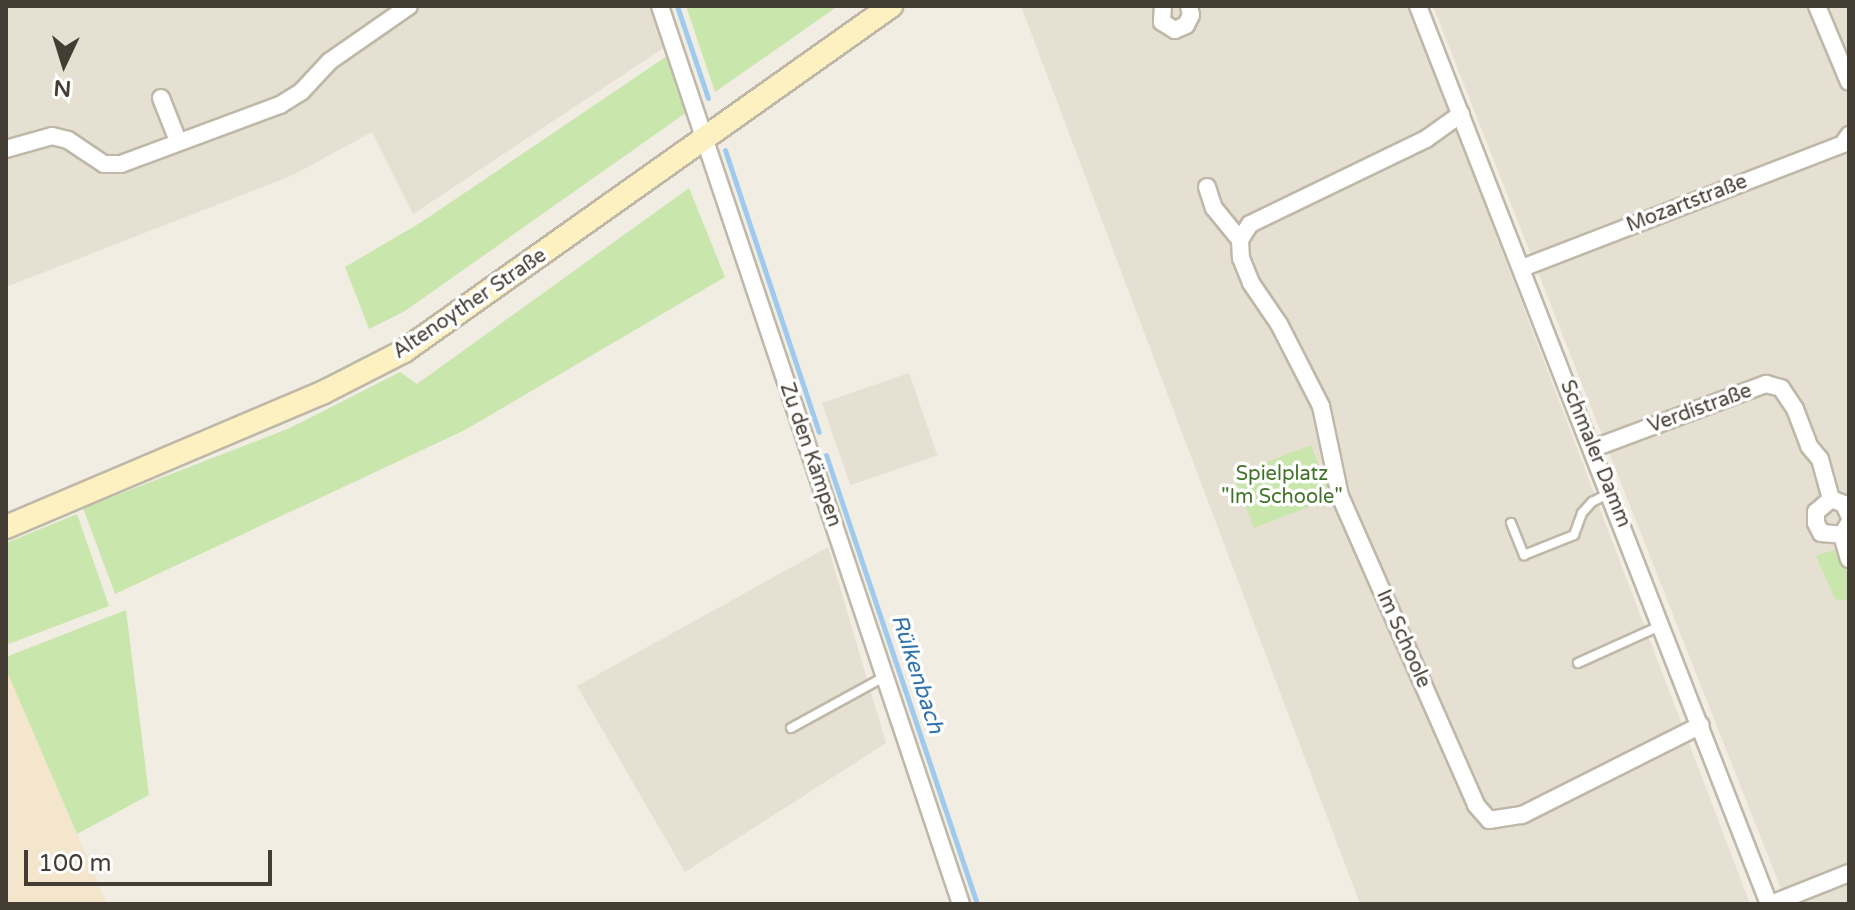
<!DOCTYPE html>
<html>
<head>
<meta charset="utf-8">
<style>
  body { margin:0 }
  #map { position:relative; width:1855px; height:910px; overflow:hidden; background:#f1ede3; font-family:"Varela Round",sans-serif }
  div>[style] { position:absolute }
  .residential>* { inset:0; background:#e5e0d1; transform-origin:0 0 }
  .commercial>* { inset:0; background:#f4e5cd }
  .green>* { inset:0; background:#c9e6ac; transform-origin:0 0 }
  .stream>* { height:5px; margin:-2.5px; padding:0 2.5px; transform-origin:2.5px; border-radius:2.5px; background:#9fcaee }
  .roads { filter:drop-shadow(2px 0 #bfb8a9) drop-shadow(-2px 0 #bfb8a9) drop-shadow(0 2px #bfb8a9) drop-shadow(0 -2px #bfb8a9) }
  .lane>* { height:8px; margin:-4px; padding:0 4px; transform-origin:4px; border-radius:4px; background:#fff }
  .street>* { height:16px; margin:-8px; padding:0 8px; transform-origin:8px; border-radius:8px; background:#fff }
  .secondary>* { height:22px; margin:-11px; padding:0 11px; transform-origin:11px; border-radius:11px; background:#fef1c1 }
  span { translate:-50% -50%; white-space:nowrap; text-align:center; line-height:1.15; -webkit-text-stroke:7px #fff; paint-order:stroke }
  .street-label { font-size:20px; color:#433d33 }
  .park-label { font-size:20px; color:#417328 }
  .water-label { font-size:22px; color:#2f72ac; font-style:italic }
  .frame { position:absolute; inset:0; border:8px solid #433d33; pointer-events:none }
  .north { position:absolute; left:24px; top:24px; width:80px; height:80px; -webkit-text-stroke:6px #fff; paint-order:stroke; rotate:184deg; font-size:22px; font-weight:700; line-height:32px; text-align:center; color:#433d33 }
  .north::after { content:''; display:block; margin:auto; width:28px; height:36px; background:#433d33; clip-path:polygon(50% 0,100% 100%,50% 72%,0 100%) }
  .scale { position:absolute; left:24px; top:850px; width:248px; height:36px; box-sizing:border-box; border:4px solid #433d33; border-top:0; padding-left:10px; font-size:24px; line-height:28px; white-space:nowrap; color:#433d33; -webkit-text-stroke:6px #fff; paint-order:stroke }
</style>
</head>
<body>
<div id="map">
  <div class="residential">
    <div style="clip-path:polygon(6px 6px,652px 6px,665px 47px,413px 214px,372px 132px,293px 175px,6px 287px)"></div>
    <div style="clip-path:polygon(1021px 6px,1409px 6px,1750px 904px,1360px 904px)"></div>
    <div style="clip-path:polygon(1433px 6px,1849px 6px,1849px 904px,1787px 904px)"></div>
    <div style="left:909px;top:373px;width:87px;height:92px;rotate:71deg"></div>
    <div style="clip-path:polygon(828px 547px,886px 743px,685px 872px,577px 686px)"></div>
  </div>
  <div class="commercial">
    <div style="clip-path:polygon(6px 669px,77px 834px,107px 904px,6px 904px)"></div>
  </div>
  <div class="green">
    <div style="clip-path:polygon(686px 6px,838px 6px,715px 92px)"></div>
    <div style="clip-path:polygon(667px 56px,687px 112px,405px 311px,369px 329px,345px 267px,420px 223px)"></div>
    <div style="clip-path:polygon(689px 188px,725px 277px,465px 430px,115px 594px,83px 508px,290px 428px,400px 372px,417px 384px)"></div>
    <div style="left:1311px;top:445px;width:57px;height:83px;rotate:69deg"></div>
    <div style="clip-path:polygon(77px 514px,109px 606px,6px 645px,6px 543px)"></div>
    <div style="clip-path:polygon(1834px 550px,1849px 574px,1849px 601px,1835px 599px,1816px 556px)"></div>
    <div style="clip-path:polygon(126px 610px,149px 795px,77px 834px,6px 669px,6px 657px)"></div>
  </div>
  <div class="stream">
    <div style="left:677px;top:6px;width:97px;rotate:71.4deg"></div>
    <div style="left:725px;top:150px;width:297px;rotate:71.6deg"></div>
    <div style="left:826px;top:455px;width:474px;rotate:71.4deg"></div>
  </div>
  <div class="roads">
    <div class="lane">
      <div style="left:1511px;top:523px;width:35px;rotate:68deg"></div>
      <div style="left:1524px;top:555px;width:54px;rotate:-21.8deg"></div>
      <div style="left:1574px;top:535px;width:23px;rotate:-70deg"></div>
      <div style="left:1582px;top:513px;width:15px;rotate:-48deg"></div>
      <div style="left:1592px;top:502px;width:20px;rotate:-27deg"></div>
      <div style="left:1578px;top:663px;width:92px;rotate:-24.3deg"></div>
      <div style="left:791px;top:728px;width:106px;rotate:-28.7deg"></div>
    </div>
    <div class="street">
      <div style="left:660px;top:6px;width:947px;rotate:71.47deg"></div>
      <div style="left:1163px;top:6px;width:16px;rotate:94deg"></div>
      <div style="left:1162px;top:22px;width:15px;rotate:32deg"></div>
      <div style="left:1175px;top:30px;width:12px;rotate:-24deg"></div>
      <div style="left:1186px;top:25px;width:11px;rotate:-63deg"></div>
      <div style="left:1191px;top:15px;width:9px;rotate:-103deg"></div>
      <div style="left:1418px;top:6px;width:964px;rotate:68.65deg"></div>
      <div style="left:1817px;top:6px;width:82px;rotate:67.2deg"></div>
      <div style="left:161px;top:98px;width:46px;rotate:68.4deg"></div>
      <div style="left:1461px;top:114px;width:43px;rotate:144.5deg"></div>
      <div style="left:1426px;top:139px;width:195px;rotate:154.2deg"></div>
      <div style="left:1250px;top:224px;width:19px;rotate:122deg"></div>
      <div style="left:1240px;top:240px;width:18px;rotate:87deg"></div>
      <div style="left:1241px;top:258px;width:27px;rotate:68deg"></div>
      <div style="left:1251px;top:283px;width:50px;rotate:55.7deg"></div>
      <div style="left:1279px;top:324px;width:92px;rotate:62.9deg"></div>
      <div style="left:1321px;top:406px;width:92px;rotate:78.1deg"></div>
      <div style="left:1340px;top:496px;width:338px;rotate:66.2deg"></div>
      <div style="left:1476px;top:805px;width:20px;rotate:49deg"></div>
      <div style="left:1489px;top:820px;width:33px;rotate:-9deg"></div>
      <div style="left:1522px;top:815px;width:200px;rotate:-26.7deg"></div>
      <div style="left:6px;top:149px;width:48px;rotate:-15.8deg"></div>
      <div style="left:52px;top:136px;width:16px;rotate:14deg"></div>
      <div style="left:68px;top:140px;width:43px;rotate:33.7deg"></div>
      <div style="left:104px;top:164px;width:17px"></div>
      <div style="left:121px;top:164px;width:170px;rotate:-20.4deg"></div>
      <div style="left:280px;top:105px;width:25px;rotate:-32deg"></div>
      <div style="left:301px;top:92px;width:42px;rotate:-46.9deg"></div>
      <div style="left:330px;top:61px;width:96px;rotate:-34.8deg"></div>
      <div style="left:1207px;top:187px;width:22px;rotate:72deg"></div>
      <div style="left:1214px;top:208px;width:41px;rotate:50.9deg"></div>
      <div style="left:1522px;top:268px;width:344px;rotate:-21.1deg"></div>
      <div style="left:1843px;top:144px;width:11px;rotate:-56deg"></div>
      <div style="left:1594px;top:448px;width:184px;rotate:-20.4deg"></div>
      <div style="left:1766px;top:384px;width:16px;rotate:15deg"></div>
      <div style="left:1781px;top:388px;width:25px;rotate:56deg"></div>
      <div style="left:1795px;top:409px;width:40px;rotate:69deg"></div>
      <div style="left:1809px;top:446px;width:17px;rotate:50deg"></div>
      <div style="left:1820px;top:459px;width:41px;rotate:74.6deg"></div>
      <div style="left:1831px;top:499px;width:20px;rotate:139deg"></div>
      <div style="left:1816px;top:512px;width:11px;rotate:90deg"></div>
      <div style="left:1816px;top:523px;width:11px;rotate:63deg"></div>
      <div style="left:1821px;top:533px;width:21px;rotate:5deg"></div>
      <div style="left:1842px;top:535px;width:14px;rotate:-60deg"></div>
      <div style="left:1831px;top:499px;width:14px;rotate:21deg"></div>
      <div style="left:1844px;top:504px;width:12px;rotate:66deg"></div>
      <div style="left:1842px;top:535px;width:25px;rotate:74deg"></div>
      <div style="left:1771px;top:904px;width:84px;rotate:-21.7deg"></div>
    </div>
    <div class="secondary">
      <div style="left:6px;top:527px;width:345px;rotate:-23deg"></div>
      <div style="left:324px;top:392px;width:90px;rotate:-27.1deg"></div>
      <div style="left:404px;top:351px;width:597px;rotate:-35.31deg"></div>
    </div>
  </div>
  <div class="street-label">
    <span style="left:1687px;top:204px;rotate:-21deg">Mozartstraße</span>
    <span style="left:470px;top:304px;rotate:-34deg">Altenoyther Straße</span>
    <span style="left:1700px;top:409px;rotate:-20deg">Verdistraße</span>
    <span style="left:1595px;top:454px;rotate:68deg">Schmaler Damm</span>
    <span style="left:810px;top:455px;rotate:71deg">Zu den Kämpen</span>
    <span style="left:1403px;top:639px;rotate:66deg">Im Schoole</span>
  </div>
  <div class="park-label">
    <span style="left:1282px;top:486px">Spielplatz<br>"Im Schoole"</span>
  </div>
  <div class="water-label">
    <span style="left:917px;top:674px;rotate:72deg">Rülkenbach</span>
  </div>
  <div class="frame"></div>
  <div class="north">N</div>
  <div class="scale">100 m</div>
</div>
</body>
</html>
